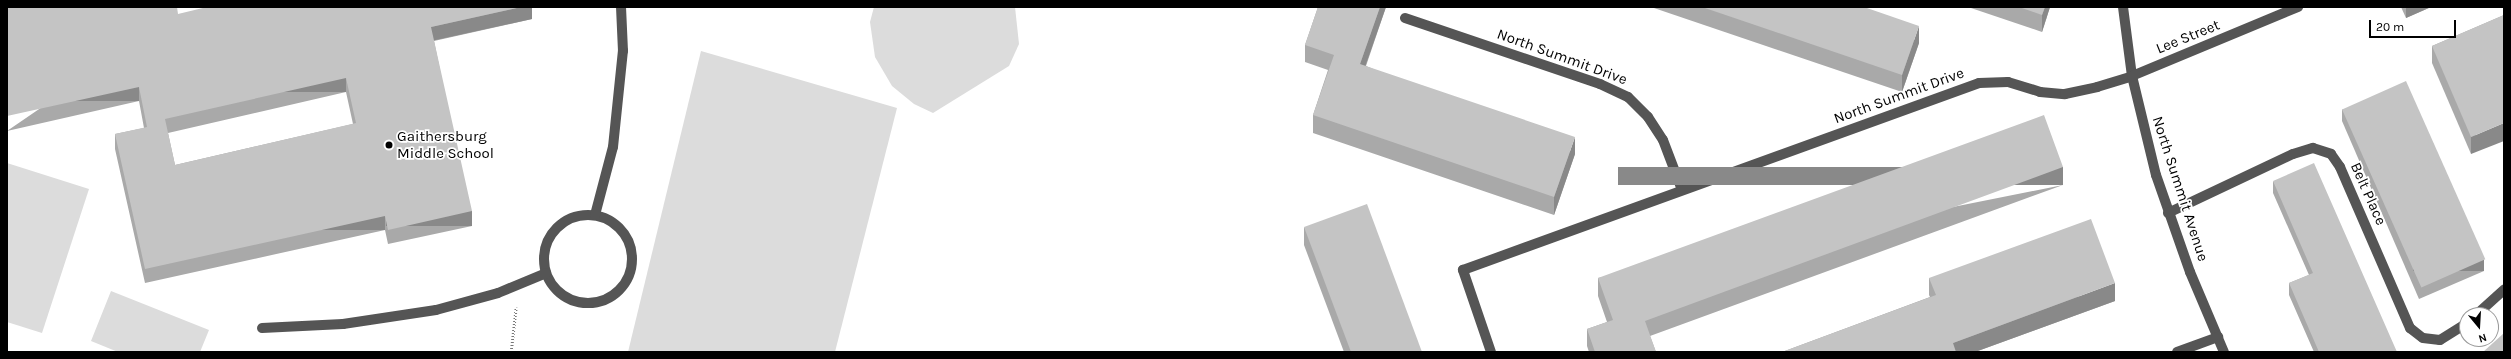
<!DOCTYPE html>
<html>
<head>
<meta charset="utf-8">
<style>
  body { margin:0 }
  #map { position:relative; width:2511px; height:359px; overflow:hidden; background:#fff; font-family:Karla,sans-serif }
  div>[style] { position:absolute }
  .green>* { inset:0; background:#dcdcdc }
  .path>* { height:2.5px; margin-top:-1.25px; transform-origin:0; background:repeating-linear-gradient(90deg,#777 0 1px,transparent 0 3px) }
  .minor>* { height:10px; margin:-5px; padding:0 5px; transform-origin:5px; border-radius:5px; background:#555 }
  .minor>.ring { margin:-5px; padding:0; box-sizing:content-box; background:none; border:10px solid #555; border-radius:50% }
  .wall>* { inset:0; background:#a9a9a9 }
  .shaded-wall>* { inset:0; background:#898989; transform-origin:0 0 }
  .building>* { inset:0; background:#c4c4c4; transform-origin:0 0 }
  .dots>* { width:11px; height:11px; translate:-50% -50%; box-sizing:border-box; border:2px solid #fff; border-radius:50% }
  span { translate:-50% -50%; white-space:nowrap; text-align:center; line-height:1.15; -webkit-text-stroke:3.5px #fff; paint-order:stroke }
  .street-label { font-size:15px; color:#000 }
  .poi-label { font-size:15px; color:#000 }
  .left { translate:0 -50%; text-align:left }
  .frame { position:absolute; inset:0; border:8px solid #000; pointer-events:none }
  .north { position:absolute; left:2459px; top:307px; width:40px; height:40px; box-sizing:border-box; background:#fff; border:1px solid #999; border-radius:50%; rotate:162deg; font-size:11px; font-weight:700; line-height:16px; text-align:center; color:#000 }
  .north::after { content:''; display:block; margin:auto; width:14px; height:18px; background:#000; clip-path:polygon(50% 0,100% 100%,50% 72%,0 100%) }
  .scale { position:absolute; left:2369px; top:20px; width:87px; height:18px; box-sizing:border-box; border:2px solid #000; border-top:0; padding-left:5px; font-size:12px; line-height:14px; white-space:nowrap; color:#000; -webkit-text-stroke:3px #fff; paint-order:stroke }
</style>
</head>
<body>
<div id="map">
  <div class="green">
    <div style="clip-path:polygon(874px 7px,1015px 7px,1019px 44px,1009px 66px,933px 113px,914px 104px,892px 86px,875px 57px,870px 22px)"></div>
    <div style="clip-path:polygon(701px 51px,897px 108px,835px 352px,628px 352px)"></div>
    <div style="clip-path:polygon(7px 163px,89px 189px,42px 333px,7px 322px)"></div>
    <div style="clip-path:polygon(111px 291px,209px 330px,200px 352px,118px 352px,91px 341px)"></div>
  </div>
  <div class="path">
    <div style="left:511px;top:352px;width:45px;rotate:-83.7deg"></div>
  </div>
  <div class="minor">
    <div style="left:2123px;top:7px;width:70px;rotate:82.6deg"></div>
    <div style="left:2132px;top:76px;width:102px;rotate:76.4deg"></div>
    <div style="left:2156px;top:175px;width:103px;rotate:70.7deg"></div>
    <div style="left:2190px;top:272px;width:87px;rotate:67deg"></div>
    <div style="left:1405px;top:18px;width:206px;rotate:18.7deg"></div>
    <div style="left:1600px;top:84px;width:31px;rotate:25deg"></div>
    <div style="left:1628px;top:97px;width:28px;rotate:45deg"></div>
    <div style="left:1648px;top:117px;width:27px;rotate:57deg"></div>
    <div style="left:1663px;top:140px;width:53px;rotate:69.2deg"></div>
    <div style="left:2168px;top:213px;width:138px;rotate:-25.3deg"></div>
    <div style="left:2293px;top:154px;width:21px;rotate:-17deg"></div>
    <div style="left:2313px;top:148px;width:19px;rotate:18deg"></div>
    <div style="left:2331px;top:154px;width:16px;rotate:55deg"></div>
    <div style="left:2340px;top:167px;width:176px;rotate:66.5deg"></div>
    <div style="left:2410px;top:328px;width:16px;rotate:38deg"></div>
    <div style="left:2423px;top:338px;width:17px;rotate:7deg"></div>
    <div style="left:2440px;top:340px;width:32px;rotate:-32deg"></div>
    <div class="ring" style="left:544px;top:215px;width:78px;height:78px"></div>
    <div style="left:595px;top:215px;width:70px;rotate:-75.2deg"></div>
    <div style="left:613px;top:147px;width:97px;rotate:-84.1deg"></div>
    <div style="left:623px;top:51px;width:44px;rotate:-92.6deg"></div>
    <div style="left:2476px;top:315px;width:38px;rotate:-42deg"></div>
    <div style="left:262px;top:328px;width:81px;rotate:-2.8deg"></div>
    <div style="left:343px;top:324px;width:94px;rotate:-8.6deg"></div>
    <div style="left:436px;top:310px;width:64px;rotate:-15.3deg"></div>
    <div style="left:498px;top:293px;width:52px;rotate:-22.6deg"></div>
    <div style="left:1491px;top:352px;width:87px;rotate:-108.9deg"></div>
    <div style="left:1463px;top:270px;width:549px;rotate:-19.92deg"></div>
    <div style="left:1979px;top:83px;width:29px;rotate:-2deg"></div>
    <div style="left:2008px;top:82px;width:34px;rotate:17deg"></div>
    <div style="left:2040px;top:92px;width:25px;rotate:5deg"></div>
    <div style="left:2065px;top:94px;width:33px;rotate:-12deg"></div>
    <div style="left:2097px;top:87px;width:37px;rotate:-17deg"></div>
    <div style="left:2132px;top:76px;width:180px;rotate:-22.6deg"></div>
    <div style="left:2177px;top:352px;width:44px;rotate:-20.1deg"></div>
  </div>
  <div class="wall">
    <div style="clip-path:polygon(evenodd,532px 7px,532px 19px,434px 41px,472px 226px,388px 244px,385px 230px,145px 283px,115px 149px,115px 134px,144px 128px,139px 101px,7px 131px,178px 14px,532px 7px,346px 92px,353px 124px,175px 165px,168px 133px,346px 92px)"></div>
    <div style="clip-path:polygon(1318px 7px,1386px 7px,1366px 66px,1575px 154px,1554px 215px,1313px 133px,1313px 115px,1328px 70px,1305px 62px,1305px 45px)"></div>
    <div style="clip-path:polygon(1651px 7px,1864px 7px,1919px 43px,1902px 92px)"></div>
    <div style="clip-path:polygon(1968px 7px,2050px 7px,2042px 32px)"></div>
    <div style="clip-path:polygon(2401px 7px,2431px 7px,2406px 18px)"></div>
    <div style="clip-path:polygon(2504px 15px,2471px 154px,2432px 63px,2432px 46px)"></div>
    <div style="clip-path:polygon(2342px 109px,2484px 271px,2419px 299px,2342px 121px)"></div>
    <div style="clip-path:polygon(2273px 181px,2397px 352px,2314px 352px,2289px 295px,2289px 283px,2309px 275px,2273px 193px)"></div>
    <div style="clip-path:polygon(2063px 185px,1650px 336px,1656px 352px,1589px 352px,1587px 346px,1587px 329px,1607px 322px,1598px 296px,1598px 278px)"></div>
    <div style="clip-path:polygon(1304px 227px,1422px 352px,1344px 352px,1304px 245px)"></div>
    <div style="clip-path:polygon(1929px 278px,2115px 301px,1975px 352px,1782px 352px,1930px 297px,1929px 295px)"></div>
  </div>
  <div class="shaded-wall">
    <div style="clip-path:polygon(521px 7px,532px 7px,532px 19px,431px 41px,431px 27px)"></div>
    <div style="clip-path:polygon(1380px 7px,1386px 7px,1360px 81px,1360px 64px)"></div>
    <div style="clip-path:polygon(2045px 7px,2050px 7px,2042px 32px,2042px 15px)"></div>
    <div style="clip-path:polygon(2406px 7px,2431px 7px,2406px 18px)"></div>
    <div style="clip-path:polygon(1919px 26px,1919px 43px,1902px 92px,1902px 75px)"></div>
    <div style="left:346px;top:78px;width:14px;height:186px;rotate:90deg"></div>
    <div style="left:139px;top:87px;width:14px;height:135px;rotate:90deg"></div>
    <div style="clip-path:polygon(2504px 123px,2504px 141px,2471px 154px,2471px 137px)"></div>
    <div style="clip-path:polygon(1575px 137px,1575px 154px,1554px 215px,1554px 197px)"></div>
    <div style="left:2063px;top:167px;width:18px;height:445px;rotate:90deg"></div>
    <div style="left:472px;top:211px;width:15px;height:86px;rotate:90deg"></div>
    <div style="left:385px;top:216px;width:14px;height:246px;rotate:90deg"></div>
    <div style="left:2484px;top:260px;width:11px;height:71px;rotate:90deg"></div>
    <div style="clip-path:polygon(2115px 283px,2115px 301px,1975px 352px,1953px 352px,1953px 343px)"></div>
  </div>
  <div class="building">
    <div style="clip-path:polygon(evenodd,7px 7px,177px 7px,178px 14px,207px 7px,521px 7px,431px 27px,472px 211px,388px 230px,385px 216px,145px 269px,115px 134px,147px 127px,139px 87px,7px 116px,7px 7px,346px 78px,356px 123px,175px 165px,165px 119px,346px 78px)"></div>
    <div style="clip-path:polygon(1318px 7px,1380px 7px,1360px 64px,1575px 137px,1554px 197px,1313px 115px,1334px 55px,1305px 45px)"></div>
    <div style="clip-path:polygon(1702px 7px,1864px 7px,1919px 26px,1902px 75px)"></div>
    <div style="clip-path:polygon(2019px 7px,2045px 7px,2042px 15px)"></div>
    <div style="clip-path:polygon(2504px 15px,2504px 123px,2471px 137px,2432px 46px)"></div>
    <div style="left:2406px;top:81px;width:195px;height:70px;rotate:66deg"></div>
    <div style="clip-path:polygon(2044px 115px,2063px 167px,1645px 321px,1656px 352px,1595px 352px,1587px 329px,1613px 320px,1598px 278px)"></div>
    <div style="clip-path:polygon(2314px 163px,2397px 352px,2319px 352px,2289px 283px,2313px 273px,2273px 181px)"></div>
    <div style="clip-path:polygon(1367px 204px,1422px 352px,1351px 352px,1304px 227px)"></div>
    <div style="clip-path:polygon(2091px 219px,2115px 283px,1953px 343px,1956px 352px,1782px 352px,1936px 295px,1929px 278px)"></div>
    <div style="clip-path:polygon(2504px 333px,2504px 352px,2483px 352px)"></div>
  </div>
  <div class="dots">
    <div style="left:389px;top:145px;background:#000"></div>
  </div>
  <div class="street-label">
    <span style="left:2188px;top:37px;rotate:-22deg">Lee Street</span>
    <span style="left:1562px;top:57px;rotate:20deg">North Summit Drive</span>
    <span style="left:1899px;top:96px;rotate:-20deg">North Summit Drive</span>
    <span style="left:2180px;top:189px;rotate:72deg">North Summit Avenue</span>
    <span style="left:2368px;top:194px;rotate:66deg">Belt Place</span>
  </div>
  <div class="poi-label">
    <span class="left" style="left:397px;top:145px">Gaithersburg<br>Middle School</span>
  </div>
  <div class="frame"></div>
  <div class="north">N</div>
  <div class="scale">20 m</div>
</div>
</body>
</html>
